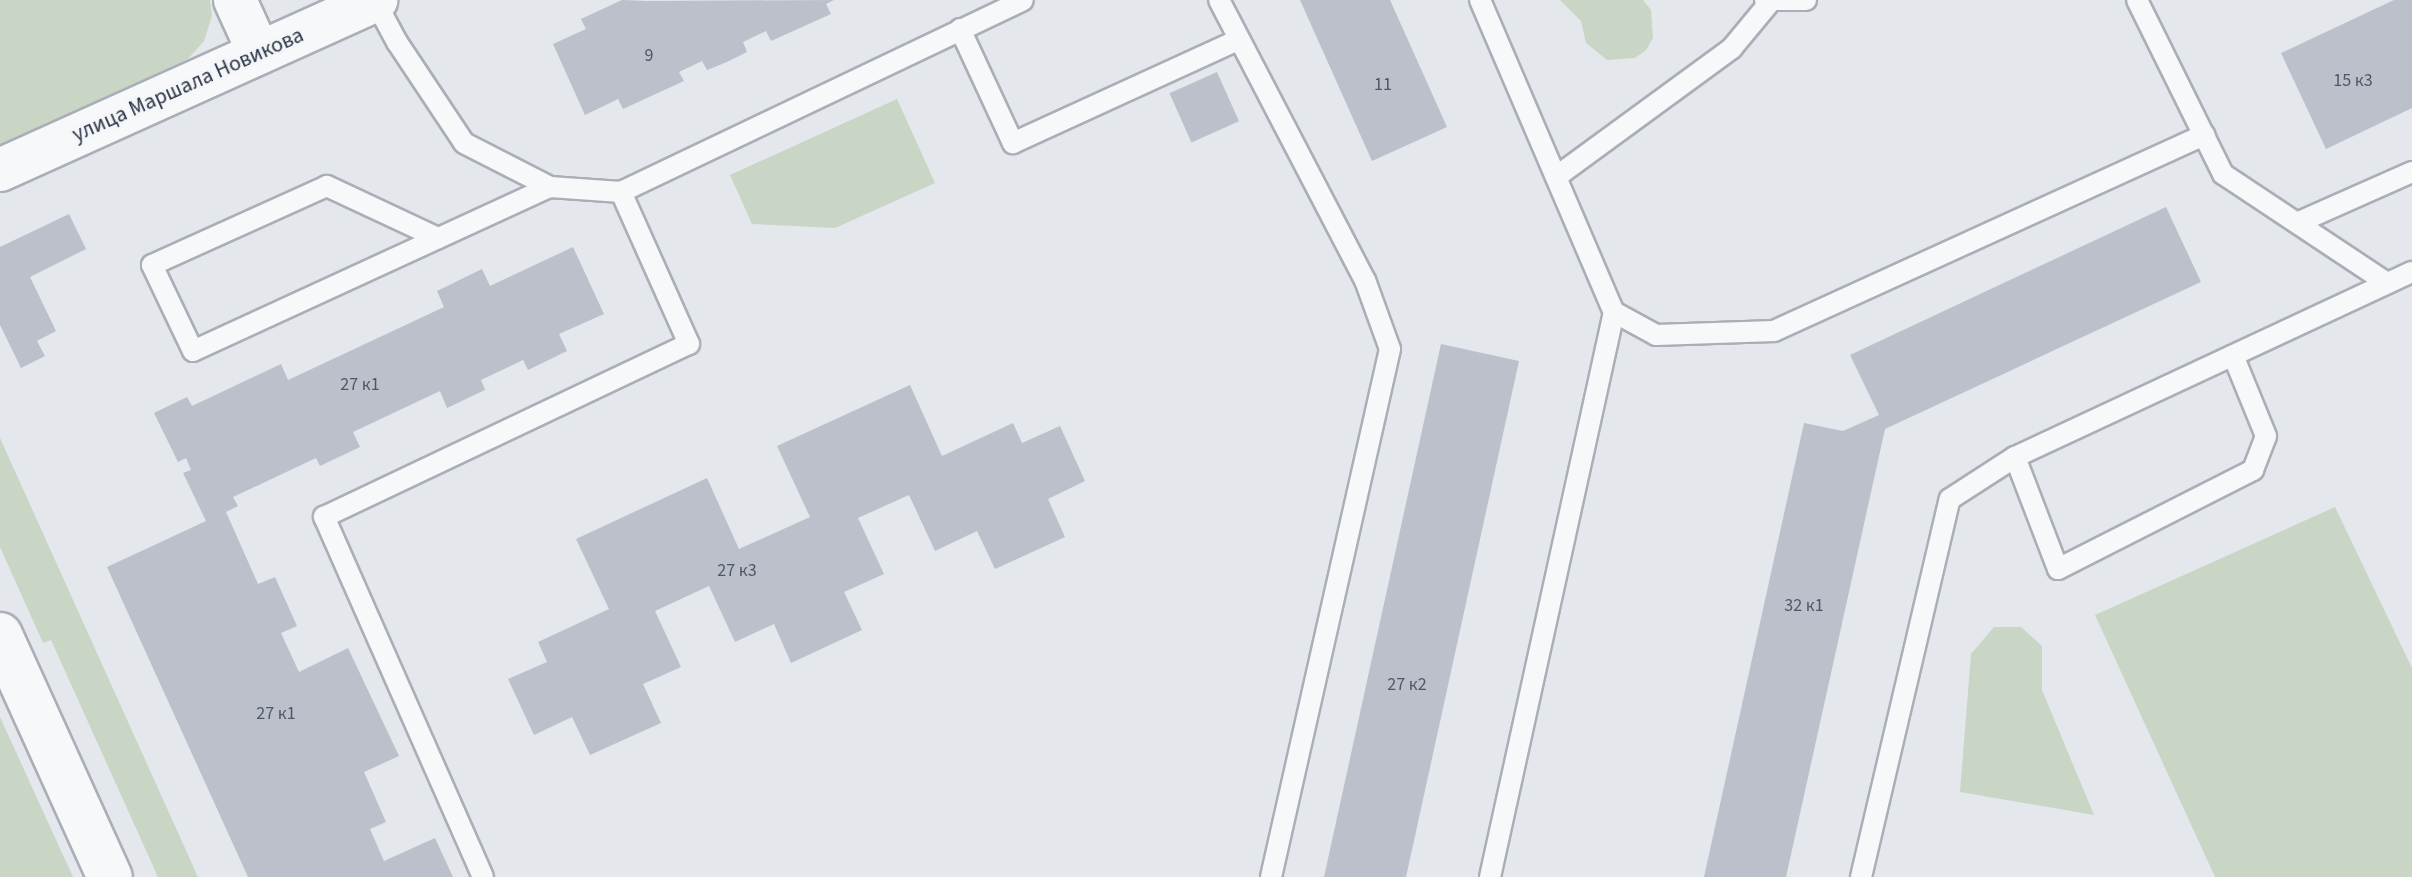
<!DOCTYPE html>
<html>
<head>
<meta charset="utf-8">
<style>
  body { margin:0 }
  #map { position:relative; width:2412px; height:877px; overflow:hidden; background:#e4e7ec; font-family:"Source Sans 3",sans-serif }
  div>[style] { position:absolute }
  .green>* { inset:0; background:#c9d6c5 }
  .building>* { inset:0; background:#bbc0ca; transform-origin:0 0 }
  .roads { filter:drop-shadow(2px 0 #a9aeb7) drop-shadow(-2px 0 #a9aeb7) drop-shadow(0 2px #a9aeb7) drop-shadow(0 -2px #a9aeb7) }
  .service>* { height:20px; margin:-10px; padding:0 10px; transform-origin:10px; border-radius:10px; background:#f7f8fa }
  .minor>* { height:42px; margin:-21px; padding:0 21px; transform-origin:21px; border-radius:21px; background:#f7f8fa }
  .tertiary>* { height:44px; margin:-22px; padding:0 22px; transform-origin:22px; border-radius:22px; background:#f7f8fa }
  span { translate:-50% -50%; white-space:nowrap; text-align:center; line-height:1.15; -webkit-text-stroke:6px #f4f6f9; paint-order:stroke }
  .number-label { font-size:18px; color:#4f5766 }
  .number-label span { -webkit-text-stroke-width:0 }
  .street-label { font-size:22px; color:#2b3445 }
</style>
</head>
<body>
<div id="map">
  <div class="green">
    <div style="clip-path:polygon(0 0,210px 0,212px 16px,204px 41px,188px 59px,0 146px)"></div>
    <div style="clip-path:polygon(1560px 0,1643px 0,1651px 10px,1653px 38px,1646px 50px,1635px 58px,1607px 60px,1586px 43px,1581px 21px)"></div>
    <div style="clip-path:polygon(897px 99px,935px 183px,835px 228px,752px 224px,730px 175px)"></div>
    <div style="clip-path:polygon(0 438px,198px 877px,158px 877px,51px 640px,43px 643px,0 547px)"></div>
    <div style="clip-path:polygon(2335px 507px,2412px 668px,2412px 877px,2215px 877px,2095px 615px)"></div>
    <div style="clip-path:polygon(1994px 627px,2021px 627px,2042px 646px,2042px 690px,2094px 815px,1960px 792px,1971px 654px)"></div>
    <div style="clip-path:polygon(0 717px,73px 877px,0 877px)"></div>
  </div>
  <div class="building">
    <div style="clip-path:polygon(622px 0,647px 1px,834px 0,826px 4px,831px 14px,771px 41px,766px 31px,743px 42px,747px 52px,727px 62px,707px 70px,702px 61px,679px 72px,684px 81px,623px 109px,618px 99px,585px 115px,553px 44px,586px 29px,581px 19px)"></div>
    <div style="clip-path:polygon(1300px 0,1390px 0,1447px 127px,1372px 161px)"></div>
    <div style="clip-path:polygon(2394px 0,2412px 0,2412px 108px,2326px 149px,2281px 53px)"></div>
    <div style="left:1217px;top:72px;width:54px;height:52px;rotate:66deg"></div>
    <div style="clip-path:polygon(2166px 207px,2201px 282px,1885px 429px,1786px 877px,1704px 877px,1804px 423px,1843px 431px,1879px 415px,1850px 355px)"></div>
    <div style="clip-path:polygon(69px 214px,86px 249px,30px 277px,56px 331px,37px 341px,45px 356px,21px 368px,0 325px,0 247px)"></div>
    <div style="clip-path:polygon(573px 247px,604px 314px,559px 334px,567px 351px,528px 370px,523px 360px,481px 380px,485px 390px,447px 408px,440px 391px,353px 432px,360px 447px,320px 466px,316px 458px,233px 497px,238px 506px,226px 512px,258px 584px,275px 577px,297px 626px,281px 633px,299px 672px,348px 648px,399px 756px,364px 772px,386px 822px,370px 829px,384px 861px,435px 838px,453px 877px,248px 877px,107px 567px,206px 521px,183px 473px,191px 470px,186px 458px,178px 462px,154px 413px,187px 397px,192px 406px,281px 364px,288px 380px,444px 307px,437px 291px,482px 269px,490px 286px)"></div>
    <div style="clip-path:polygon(1441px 344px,1519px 361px,1431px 763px,1406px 877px,1324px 877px)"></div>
    <div style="clip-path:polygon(910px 385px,942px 456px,1013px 423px,1022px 443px,1060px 426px,1085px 481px,1048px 499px,1065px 537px,995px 569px,977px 531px,935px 551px,909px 495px,858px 518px,884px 574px,844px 592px,862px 630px,791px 663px,774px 624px,735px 642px,709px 586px,655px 611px,681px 667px,643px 684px,661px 723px,590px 755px,572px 717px,534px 735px,508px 679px,547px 662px,538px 642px,609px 609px,576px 539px,707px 478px,739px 549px,810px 517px,777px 446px)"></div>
  </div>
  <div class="roads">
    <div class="service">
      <div style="left:1219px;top:0;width:316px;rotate:62.5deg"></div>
      <div style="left:1365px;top:280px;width:73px;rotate:70.1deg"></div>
      <div style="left:1390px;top:349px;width:541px;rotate:102.7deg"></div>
      <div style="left:1480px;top:0;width:340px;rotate:66.8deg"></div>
      <div style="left:1614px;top:312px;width:578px;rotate:102.38deg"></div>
      <div style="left:1765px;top:0;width:41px"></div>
      <div style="left:2137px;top:0;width:194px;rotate:63.7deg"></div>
      <div style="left:2223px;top:174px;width:197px;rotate:33.6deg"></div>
      <div style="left:375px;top:1px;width:47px;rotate:61.8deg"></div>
      <div style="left:397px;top:42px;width:121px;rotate:56.4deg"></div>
      <div style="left:464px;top:143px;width:97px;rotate:27.1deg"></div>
      <div style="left:550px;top:187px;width:71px;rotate:4deg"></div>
      <div style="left:621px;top:192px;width:445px;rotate:-25.5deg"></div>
      <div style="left:960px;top:29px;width:126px;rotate:65.1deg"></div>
      <div style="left:1013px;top:143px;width:247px;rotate:-24.6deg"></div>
      <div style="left:1556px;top:177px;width:218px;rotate:-36.2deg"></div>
      <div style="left:1732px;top:48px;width:60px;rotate:-50.4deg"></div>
      <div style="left:2297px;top:223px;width:126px;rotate:-23.9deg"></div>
      <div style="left:438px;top:238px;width:123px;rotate:-154.9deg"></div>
      <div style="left:327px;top:186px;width:192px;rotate:155.7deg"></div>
      <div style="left:152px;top:265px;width:95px;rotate:64.5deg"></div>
      <div style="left:193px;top:351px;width:393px;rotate:-24.7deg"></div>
      <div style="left:1614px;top:312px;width:48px;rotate:28.7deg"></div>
      <div style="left:1656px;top:335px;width:118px;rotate:-1.9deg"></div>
      <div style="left:1774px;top:331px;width:473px;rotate:-24.5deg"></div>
      <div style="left:2015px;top:457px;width:120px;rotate:69deg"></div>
      <div style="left:2058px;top:569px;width:219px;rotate:-26.9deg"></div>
      <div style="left:2253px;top:470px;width:36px;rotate:-69deg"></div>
      <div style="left:2266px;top:436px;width:87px;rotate:-112.2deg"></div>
      <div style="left:483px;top:877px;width:394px;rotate:-113.8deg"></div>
      <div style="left:324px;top:517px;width:404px;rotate:-25.4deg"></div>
      <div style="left:689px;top:344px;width:167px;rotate:-114.1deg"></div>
      <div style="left:1861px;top:877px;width:388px;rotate:-76.8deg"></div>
      <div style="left:1950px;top:499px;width:77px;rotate:-32.9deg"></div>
      <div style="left:2015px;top:457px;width:438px;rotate:-25deg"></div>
    </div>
    <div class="minor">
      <div style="left:235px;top:0;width:58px;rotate:65.6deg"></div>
      <div style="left:0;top:170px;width:413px;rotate:-24.3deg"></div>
    </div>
    <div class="tertiary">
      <div style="left:0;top:635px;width:266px;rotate:65.6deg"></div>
    </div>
  </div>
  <div class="number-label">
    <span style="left:649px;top:56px">9</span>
    <span style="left:2353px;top:81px">15 к3</span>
    <span style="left:1383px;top:85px">11</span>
    <span style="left:360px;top:385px">27 к1</span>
    <span style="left:737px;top:571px">27 к3</span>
    <span style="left:1804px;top:606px">32 к1</span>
    <span style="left:1407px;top:685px">27 к2</span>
    <span style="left:276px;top:714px">27 к1</span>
  </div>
  <div class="street-label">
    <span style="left:188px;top:85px;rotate:-24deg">улица Маршала Новикова</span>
  </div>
</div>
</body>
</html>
